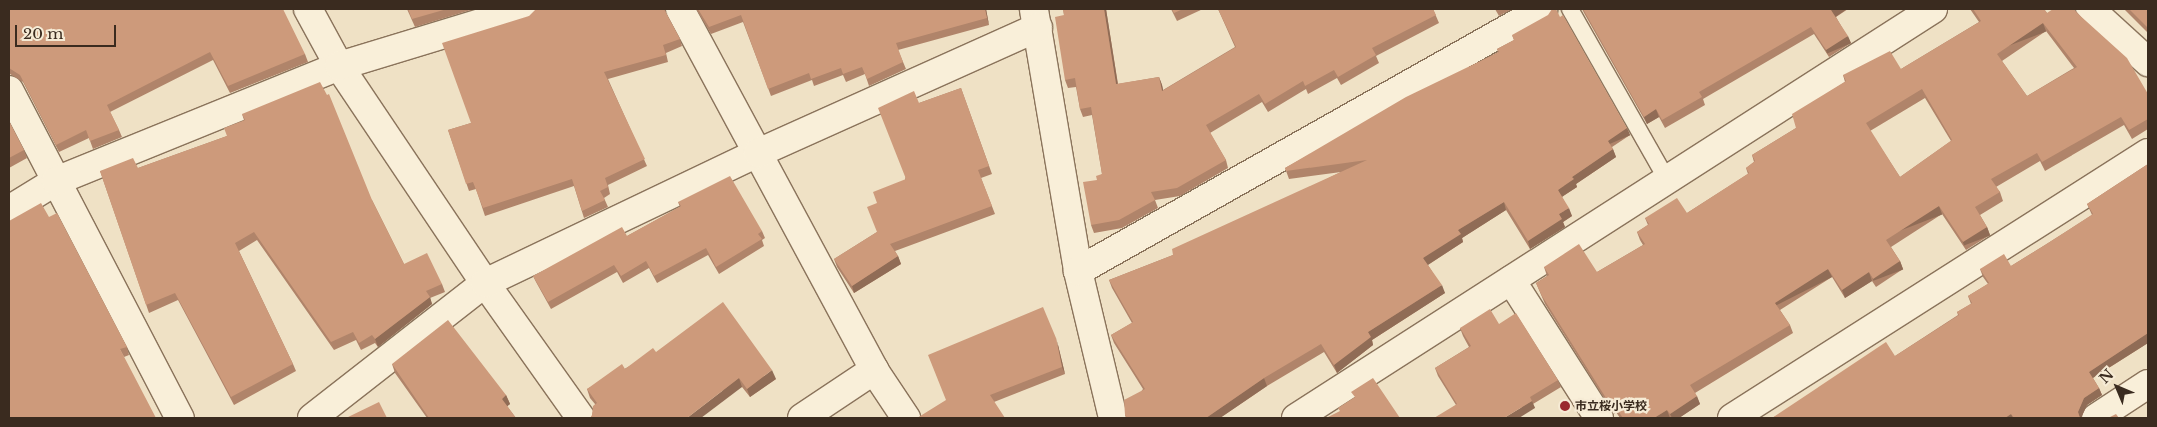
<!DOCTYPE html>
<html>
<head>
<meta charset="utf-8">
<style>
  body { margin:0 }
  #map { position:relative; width:2157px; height:427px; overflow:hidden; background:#efe1c5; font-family:"Libre Baskerville","Noto Sans JP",serif }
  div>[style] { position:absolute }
  .roads { filter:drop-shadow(1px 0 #8a735b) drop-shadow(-1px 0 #8a735b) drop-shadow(0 1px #8a735b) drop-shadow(0 -1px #8a735b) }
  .service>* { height:16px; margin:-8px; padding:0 8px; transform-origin:8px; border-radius:8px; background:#f9efd9 }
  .minor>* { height:28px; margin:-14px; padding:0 14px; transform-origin:14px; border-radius:14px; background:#f9efd9 }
  .wall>* { inset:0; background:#b0846a }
  .shaded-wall>* { inset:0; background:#906c56; transform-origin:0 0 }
  .building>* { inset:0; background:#cd9a7b }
  .dots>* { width:14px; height:14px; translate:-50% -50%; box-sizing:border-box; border:2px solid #f6ebd5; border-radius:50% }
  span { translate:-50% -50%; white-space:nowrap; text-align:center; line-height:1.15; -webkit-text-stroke:4.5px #f6ebd5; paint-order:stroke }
  .poi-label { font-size:12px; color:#3a2b1f; font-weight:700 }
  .left { translate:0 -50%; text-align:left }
  .frame { position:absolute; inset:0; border:10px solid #3a2b1f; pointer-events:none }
  .north { position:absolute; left:2092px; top:362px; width:50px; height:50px; -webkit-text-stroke:4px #f6ebd5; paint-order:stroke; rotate:315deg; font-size:14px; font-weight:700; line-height:20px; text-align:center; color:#3a2b1f }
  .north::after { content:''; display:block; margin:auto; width:18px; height:22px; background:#3a2b1f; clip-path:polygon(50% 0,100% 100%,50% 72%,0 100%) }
  .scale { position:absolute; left:15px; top:25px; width:101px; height:22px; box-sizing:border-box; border:2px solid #3a2b1f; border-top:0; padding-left:6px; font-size:15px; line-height:18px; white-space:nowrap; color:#3a2b1f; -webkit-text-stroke:4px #f6ebd5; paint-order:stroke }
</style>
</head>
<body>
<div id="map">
  <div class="roads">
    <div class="service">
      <div style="left:1570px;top:9px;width:197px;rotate:60.4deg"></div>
    </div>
    <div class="minor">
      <div style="left:308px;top:9px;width:65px;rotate:61.5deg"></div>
      <div style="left:339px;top:66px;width:262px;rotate:56.1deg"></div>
      <div style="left:485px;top:283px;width:166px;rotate:54.6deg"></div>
      <div style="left:680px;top:9px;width:410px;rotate:61.7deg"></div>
      <div style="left:874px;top:370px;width:58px;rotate:56.3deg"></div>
      <div style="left:2090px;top:9px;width:79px;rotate:42.4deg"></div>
      <div style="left:1034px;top:10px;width:265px;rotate:80.4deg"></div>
      <div style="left:1078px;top:271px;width:151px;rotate:76.6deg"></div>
      <div style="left:9px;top:90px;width:370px;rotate:62.5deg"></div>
      <div style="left:9px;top:210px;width:55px;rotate:-31.7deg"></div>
      <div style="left:56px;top:181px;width:305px;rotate:-22.1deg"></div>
      <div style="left:339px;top:66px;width:196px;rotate:-16.9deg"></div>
      <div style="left:1078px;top:271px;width:534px;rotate:-29.4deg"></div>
      <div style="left:1511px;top:280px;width:164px;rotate:57.5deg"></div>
      <div style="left:312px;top:418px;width:219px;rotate:-38deg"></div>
      <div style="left:485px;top:283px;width:302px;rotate:-25.5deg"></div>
      <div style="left:758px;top:153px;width:307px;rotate:-24.2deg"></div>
      <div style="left:802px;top:418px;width:87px;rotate:-33.7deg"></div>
      <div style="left:1296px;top:418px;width:757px;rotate:-32.7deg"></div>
      <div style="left:1732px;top:418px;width:493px;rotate:-32.5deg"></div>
      <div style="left:2096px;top:418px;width:62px;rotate:-33.2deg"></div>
    </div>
  </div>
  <div class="wall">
    <div style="clip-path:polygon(9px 9px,305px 54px,308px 62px,230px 93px,213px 60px,110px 112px,119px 130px,122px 137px,93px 149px,89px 138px,59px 152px,23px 82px,10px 74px,9px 75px)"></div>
    <div style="clip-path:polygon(407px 9px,474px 9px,415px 27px)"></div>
    <div style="clip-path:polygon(665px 9px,666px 13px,680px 39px,682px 46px,666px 53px,668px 62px,608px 79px,647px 166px,608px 185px,610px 194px,604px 198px,608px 207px,584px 218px,574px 186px,485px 216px,476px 189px,469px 191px,448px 130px,471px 123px,529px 16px)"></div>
    <div style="clip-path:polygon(696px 9px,986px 9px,989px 25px,898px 50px,906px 69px,869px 86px,865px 74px,846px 82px,843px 75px,814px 86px,812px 80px,771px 96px,743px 22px,711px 34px)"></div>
    <div style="clip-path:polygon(1063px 9px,1106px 9px,1118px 84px,1159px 77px,1162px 85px,1163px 90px,1235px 47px,1218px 9px,1433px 9px,1439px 23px,1376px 56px,1379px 63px,1341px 85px,1337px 78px,1308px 94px,1306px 89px,1268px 112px,1262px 102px,1210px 133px,1226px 160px,1228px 168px,1180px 196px,1155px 200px,1158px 208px,1122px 228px,1094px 233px,1091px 225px,1097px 180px,1102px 174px,1092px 115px,1083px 117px,1080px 109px,1076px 87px,1068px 88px,1065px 80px,1064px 15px)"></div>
    <div style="clip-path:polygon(1171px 9px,1203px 9px,1177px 21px)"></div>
    <div style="clip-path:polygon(1495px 9px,1512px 9px,1499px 16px)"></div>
    <div style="clip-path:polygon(1582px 9px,1848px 9px,1836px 17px,1851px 43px,1829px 57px,1814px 34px,1703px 99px,1705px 105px,1665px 128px,1659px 117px,1647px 124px,1584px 13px)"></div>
    <div style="clip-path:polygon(evenodd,1970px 9px,2044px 9px,2047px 13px,2076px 11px,2148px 94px,2148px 129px,2132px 139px,2124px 125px,2045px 171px,2040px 161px,1996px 187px,2000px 192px,2003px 201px,1980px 215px,1987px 227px,1990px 235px,1966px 250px,1942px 214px,1891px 247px,1900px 261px,1903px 269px,1876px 287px,1872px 281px,1845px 298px,1832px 277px,1780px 310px,1790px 325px,1793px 333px,1695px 393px,1700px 404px,1679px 418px,1620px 418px,1616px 412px,1614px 414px,1545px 304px,1536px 283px,1547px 276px,1544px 267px,1597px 272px,1643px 245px,1640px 240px,1637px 232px,1648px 225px,1645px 218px,1687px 213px,1748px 174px,1746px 168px,1754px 162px,1752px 155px,1796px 128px,1845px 82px,1843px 75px,1901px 69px,1979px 22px,1970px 9px,2046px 31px,2074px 68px,2027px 96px,2002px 61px,2046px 31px,1970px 9px,1925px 98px,1951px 141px,1900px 177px,1870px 131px,1925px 98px)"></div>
    <div style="clip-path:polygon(2124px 9px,2148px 9px,2148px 33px)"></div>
    <div style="clip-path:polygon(1512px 35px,1627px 128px,1630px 135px,1612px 147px,1616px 157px,1576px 184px,1577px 187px,1562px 197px,1572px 216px,1563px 222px,1565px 227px,1530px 249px,1506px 210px,1462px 238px,1463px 242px,1428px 265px,1445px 293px,1372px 340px,1373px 345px,1337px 373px,1324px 352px,1267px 386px,1220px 418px,1126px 418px,1125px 415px,1143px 389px,1114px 343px,1111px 335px,1132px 323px,1112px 288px,1109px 280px,1173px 255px,1341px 172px,1289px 179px,1285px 168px,1498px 52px,1497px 49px,1514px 40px)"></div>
    <div style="clip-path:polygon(961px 88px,992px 174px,981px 178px,995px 214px,895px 251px,898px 256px,901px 264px,854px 293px,837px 267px,834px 259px,877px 232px,877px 203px,905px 180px,919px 103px)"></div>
    <div style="clip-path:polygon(242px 114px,372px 200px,404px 264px,442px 284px,445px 292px,430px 298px,432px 304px,378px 347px,375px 343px,361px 350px,356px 340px,334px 350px,257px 240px,239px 251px,293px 364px,296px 371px,234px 405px,178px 300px,149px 313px,100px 171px,138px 168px,227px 136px,244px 120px)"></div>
    <div style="clip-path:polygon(9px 121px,24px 150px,27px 158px,9px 168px)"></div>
    <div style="clip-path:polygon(2148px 164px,2148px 343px,2093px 378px,2099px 388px,2102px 395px,2087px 405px,2081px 418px,1772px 418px,1895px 356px,1958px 315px,1957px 312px,1971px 304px,1968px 296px,1988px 284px,1983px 277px,1980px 269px,2011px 266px,2045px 245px,2092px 215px,2087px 204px)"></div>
    <div style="clip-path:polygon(678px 202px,762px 231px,765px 238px,762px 240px,764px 246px,719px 274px,708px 255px,657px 283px,649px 268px,623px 283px,617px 272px,551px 309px,536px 282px,533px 276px,627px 236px,680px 207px)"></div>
    <div style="clip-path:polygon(49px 217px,127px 347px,129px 355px,124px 357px)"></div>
    <div style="clip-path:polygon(1499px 324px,1558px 380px,1561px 387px,1533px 404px,1535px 408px,1456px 405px,1438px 376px,1435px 368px,1469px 347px,1463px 336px,1460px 328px)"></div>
    <div style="clip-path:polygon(1058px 345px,1065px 374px,994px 402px,946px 400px)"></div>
    <div style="clip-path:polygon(656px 352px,776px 379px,750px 397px,742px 387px,592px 415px,595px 404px,590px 398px,587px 389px)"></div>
    <div style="clip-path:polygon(392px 364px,506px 395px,510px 404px,507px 406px,516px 418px,427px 418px,395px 373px)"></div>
  </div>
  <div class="shaded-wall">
    <div style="clip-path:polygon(985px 9px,986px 9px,989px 25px,987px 18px)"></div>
    <div style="clip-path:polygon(1104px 9px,1106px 9px,1119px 92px,1116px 84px)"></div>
    <div style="clip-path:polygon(1833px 9px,1847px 9px,1834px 18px,1831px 10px)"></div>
    <div style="left:2043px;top:23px;width:9px;height:55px;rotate:69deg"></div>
    <div style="left:1848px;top:36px;width:8px;height:26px;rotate:67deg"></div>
    <div style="clip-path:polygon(1159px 77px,1162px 85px,1165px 99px,1162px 91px)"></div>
    <div style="clip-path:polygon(1656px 109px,1659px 117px,1647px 124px,1644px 117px)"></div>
    <div style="left:1627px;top:128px;width:8px;height:23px;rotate:67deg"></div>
    <div style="clip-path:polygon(1613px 149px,1616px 157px,1576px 184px,1577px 187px,1560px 198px,1558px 190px,1572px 177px)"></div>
    <div style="clip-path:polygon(1504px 202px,1506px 210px,1462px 238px,1463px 242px,1426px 266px,1423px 258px,1458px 230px)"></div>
    <div style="left:1939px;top:206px;width:9px;height:63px;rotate:69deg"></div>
    <div style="clip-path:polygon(1569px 208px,1572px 216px,1563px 222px,1565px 227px,1530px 249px,1528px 241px,1559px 214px)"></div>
    <div style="left:1987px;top:227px;width:9px;height:28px;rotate:69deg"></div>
    <div style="clip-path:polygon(898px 256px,901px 264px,854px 293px,852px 286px)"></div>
    <div style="left:1900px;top:261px;width:9px;height:32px;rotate:69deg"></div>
    <div style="left:1828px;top:269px;width:9px;height:63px;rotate:63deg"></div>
    <div style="clip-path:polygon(1869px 272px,1872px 281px,1845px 298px,1842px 290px)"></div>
    <div style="clip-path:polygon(1442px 285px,1445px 293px,1372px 340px,1373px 345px,1337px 373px,1334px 365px,1368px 332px)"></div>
    <div style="clip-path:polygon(430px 297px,432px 304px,378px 347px,375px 339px)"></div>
    <div style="clip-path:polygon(2148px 333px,2148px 343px,2091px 379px,2089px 372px)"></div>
    <div style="clip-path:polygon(1056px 338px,1058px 345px,1065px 374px,1062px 367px)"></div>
    <div style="clip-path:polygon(772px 370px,776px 379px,750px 397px,747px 389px)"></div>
    <div style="clip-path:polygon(739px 378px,742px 387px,701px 418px,687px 418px)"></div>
    <div style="clip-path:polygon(1264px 378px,1267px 386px,1220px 418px,1206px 418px)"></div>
    <div style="clip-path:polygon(2099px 388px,2102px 395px,2087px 405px,2081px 418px,2080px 418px,2078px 412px,2084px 398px)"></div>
    <div style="clip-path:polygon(506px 395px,510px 404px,505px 408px,502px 399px)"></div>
    <div style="clip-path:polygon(1697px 396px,1700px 404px,1679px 418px,1672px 418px,1670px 414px)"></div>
    <div style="clip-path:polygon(1532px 401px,1535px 408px,1519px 418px,1504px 418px)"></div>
    <div style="clip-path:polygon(1667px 410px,1670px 418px,1654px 418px)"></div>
    <div style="clip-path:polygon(2011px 414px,2013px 418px,2005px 418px)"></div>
  </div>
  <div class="building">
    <div style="clip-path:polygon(9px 9px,283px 9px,305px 54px,228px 86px,210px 52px,107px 105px,119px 130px,90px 141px,86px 130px,56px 145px,20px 75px,9px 68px)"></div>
    <div style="clip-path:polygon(408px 9px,447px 9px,412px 19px)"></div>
    <div style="clip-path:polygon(536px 9px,664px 9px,680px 39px,663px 45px,666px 55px,604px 72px,645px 159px,605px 178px,608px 187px,600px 191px,605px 200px,582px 211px,572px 179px,483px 208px,473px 182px,466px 184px,448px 130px,471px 123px,442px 43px,529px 16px)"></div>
    <div style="clip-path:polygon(698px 9px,985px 9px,987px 18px,896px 43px,903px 62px,867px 79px,862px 67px,843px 74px,841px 68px,811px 79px,809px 73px,768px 89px,741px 15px,709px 27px)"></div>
    <div style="clip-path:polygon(1063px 9px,1104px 9px,1116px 84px,1159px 77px,1162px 91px,1236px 47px,1218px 9px,1433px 9px,1436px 15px,1372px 48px,1376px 55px,1338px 77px,1334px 70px,1305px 86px,1303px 81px,1265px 104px,1259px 94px,1206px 125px,1226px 160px,1177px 188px,1151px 192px,1155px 200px,1119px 220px,1091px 225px,1083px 182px,1097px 180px,1096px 176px,1102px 174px,1091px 107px,1080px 109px,1075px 78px,1065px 80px,1055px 17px,1064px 15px)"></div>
    <div style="clip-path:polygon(1172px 9px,1183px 9px,1174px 13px)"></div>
    <div style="clip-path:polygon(1552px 9px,1556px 9px,1560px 17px,1563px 15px,1627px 128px,1608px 141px,1613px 149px,1572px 177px,1574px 179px,1558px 190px,1569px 208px,1559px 214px,1562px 219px,1528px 241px,1504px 202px,1458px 230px,1461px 234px,1423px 258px,1442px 285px,1368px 332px,1371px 337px,1334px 365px,1321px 344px,1264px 378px,1206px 418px,1127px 418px,1125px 415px,1124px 400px,1145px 389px,1111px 335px,1133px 322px,1109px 280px,1173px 255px,1172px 249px,1367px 160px,1286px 171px,1285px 168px,1406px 97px,1499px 52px,1497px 49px,1514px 40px,1512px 35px,1548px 15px)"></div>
    <div style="clip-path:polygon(1583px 9px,1833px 9px,1831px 10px,1848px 36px,1826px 50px,1811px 27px,1699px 92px,1702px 97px,1662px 120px,1656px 109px,1644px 117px)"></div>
    <div style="clip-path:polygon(evenodd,1973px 9px,2044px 9px,2047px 13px,2053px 9px,2074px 9px,2076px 12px,2127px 58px,2148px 94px,2148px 119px,2129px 130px,2121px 117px,2042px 162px,2037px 153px,1991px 179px,2000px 192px,1975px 207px,1987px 227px,1963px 242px,1939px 206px,1886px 240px,1900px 261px,1873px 279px,1869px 272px,1842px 290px,1828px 269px,1775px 303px,1790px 325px,1690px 385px,1697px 396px,1670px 414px,1667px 410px,1654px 418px,1623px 418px,1613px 404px,1611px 406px,1542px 296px,1536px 283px,1549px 275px,1544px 267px,1579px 244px,1597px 272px,1645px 244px,1637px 232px,1649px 224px,1645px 218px,1677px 198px,1687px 213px,1749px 173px,1746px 168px,1755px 161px,1752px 155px,1796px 128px,1792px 114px,1846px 81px,1843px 75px,1890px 51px,1901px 69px,1981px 21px,1973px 9px,2043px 23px,2077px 67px,2027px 96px,1997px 54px,2043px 23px,1973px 9px,1922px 89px,1952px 140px,1900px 177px,1866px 123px,1922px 89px)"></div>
    <div style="clip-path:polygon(2129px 9px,2148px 9px,2148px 28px)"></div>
    <div style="clip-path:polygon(320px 82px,327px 95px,329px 94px,372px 200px,404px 264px,427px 253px,442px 284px,426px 291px,430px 297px,375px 339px,372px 335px,359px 343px,353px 332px,331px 342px,254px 232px,235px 243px,293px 364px,231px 397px,175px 293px,146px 305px,100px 171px,133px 158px,138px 168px,227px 136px,224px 128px,245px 120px,242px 114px)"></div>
    <div style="clip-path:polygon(961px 88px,989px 166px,978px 170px,992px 206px,890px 244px,898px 256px,852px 286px,834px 259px,877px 232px,867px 207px,877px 203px,873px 192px,906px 179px,878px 108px,914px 91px,919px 103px)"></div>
    <div style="clip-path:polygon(9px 121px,24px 150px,9px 158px)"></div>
    <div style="clip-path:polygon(2148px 164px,2148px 333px,2089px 372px,2099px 388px,2084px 398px,2078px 412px,2080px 418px,2014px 418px,2011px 414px,2005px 418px,1772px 418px,1886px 342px,1895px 356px,1959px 315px,1957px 312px,1972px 303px,1968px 296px,1989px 283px,1980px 269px,2004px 254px,2011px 266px,2045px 245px,2093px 214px,2087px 204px)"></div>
    <div style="clip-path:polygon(730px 176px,762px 231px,758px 234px,762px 239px,716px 267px,706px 248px,654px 276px,646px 261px,621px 276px,614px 265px,548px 302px,533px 276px,622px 227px,627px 236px,681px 206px,678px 202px)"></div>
    <div style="clip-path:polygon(41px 203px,49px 217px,57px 213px,127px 347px,120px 349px,156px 418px,9px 418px,9px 221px)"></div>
    <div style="clip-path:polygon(723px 302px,772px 370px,747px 389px,739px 378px,687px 418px,590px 418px,592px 415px,593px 406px,597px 403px,587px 389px,622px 364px,625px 369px,653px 348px,656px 352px)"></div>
    <div style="clip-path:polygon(1043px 307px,1056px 338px,1062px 367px,990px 395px,1005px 418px,917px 418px,946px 400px,928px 355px)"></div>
    <div style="clip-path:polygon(1490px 309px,1499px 324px,1516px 313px,1558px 380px,1530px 397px,1532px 401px,1504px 418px,1434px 418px,1457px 404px,1435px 368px,1471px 346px,1460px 328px)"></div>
    <div style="clip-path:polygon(448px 320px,506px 395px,502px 399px,516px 418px,429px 418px,392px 364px)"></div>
    <div style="clip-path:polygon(1373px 378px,1400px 418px,1326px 418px,1340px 411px,1338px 408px,1355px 397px,1351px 392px)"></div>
    <div style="clip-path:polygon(379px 402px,387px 418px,346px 418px)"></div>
    <div style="clip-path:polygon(2116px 414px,2119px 418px,2108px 418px)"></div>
  </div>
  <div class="dots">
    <div style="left:1565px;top:406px;background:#9a2a2e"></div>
  </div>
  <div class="poi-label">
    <span class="left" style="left:1575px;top:406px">市立桜小学校</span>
  </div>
  <div class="frame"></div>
  <div class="north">N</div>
  <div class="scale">20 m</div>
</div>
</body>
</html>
